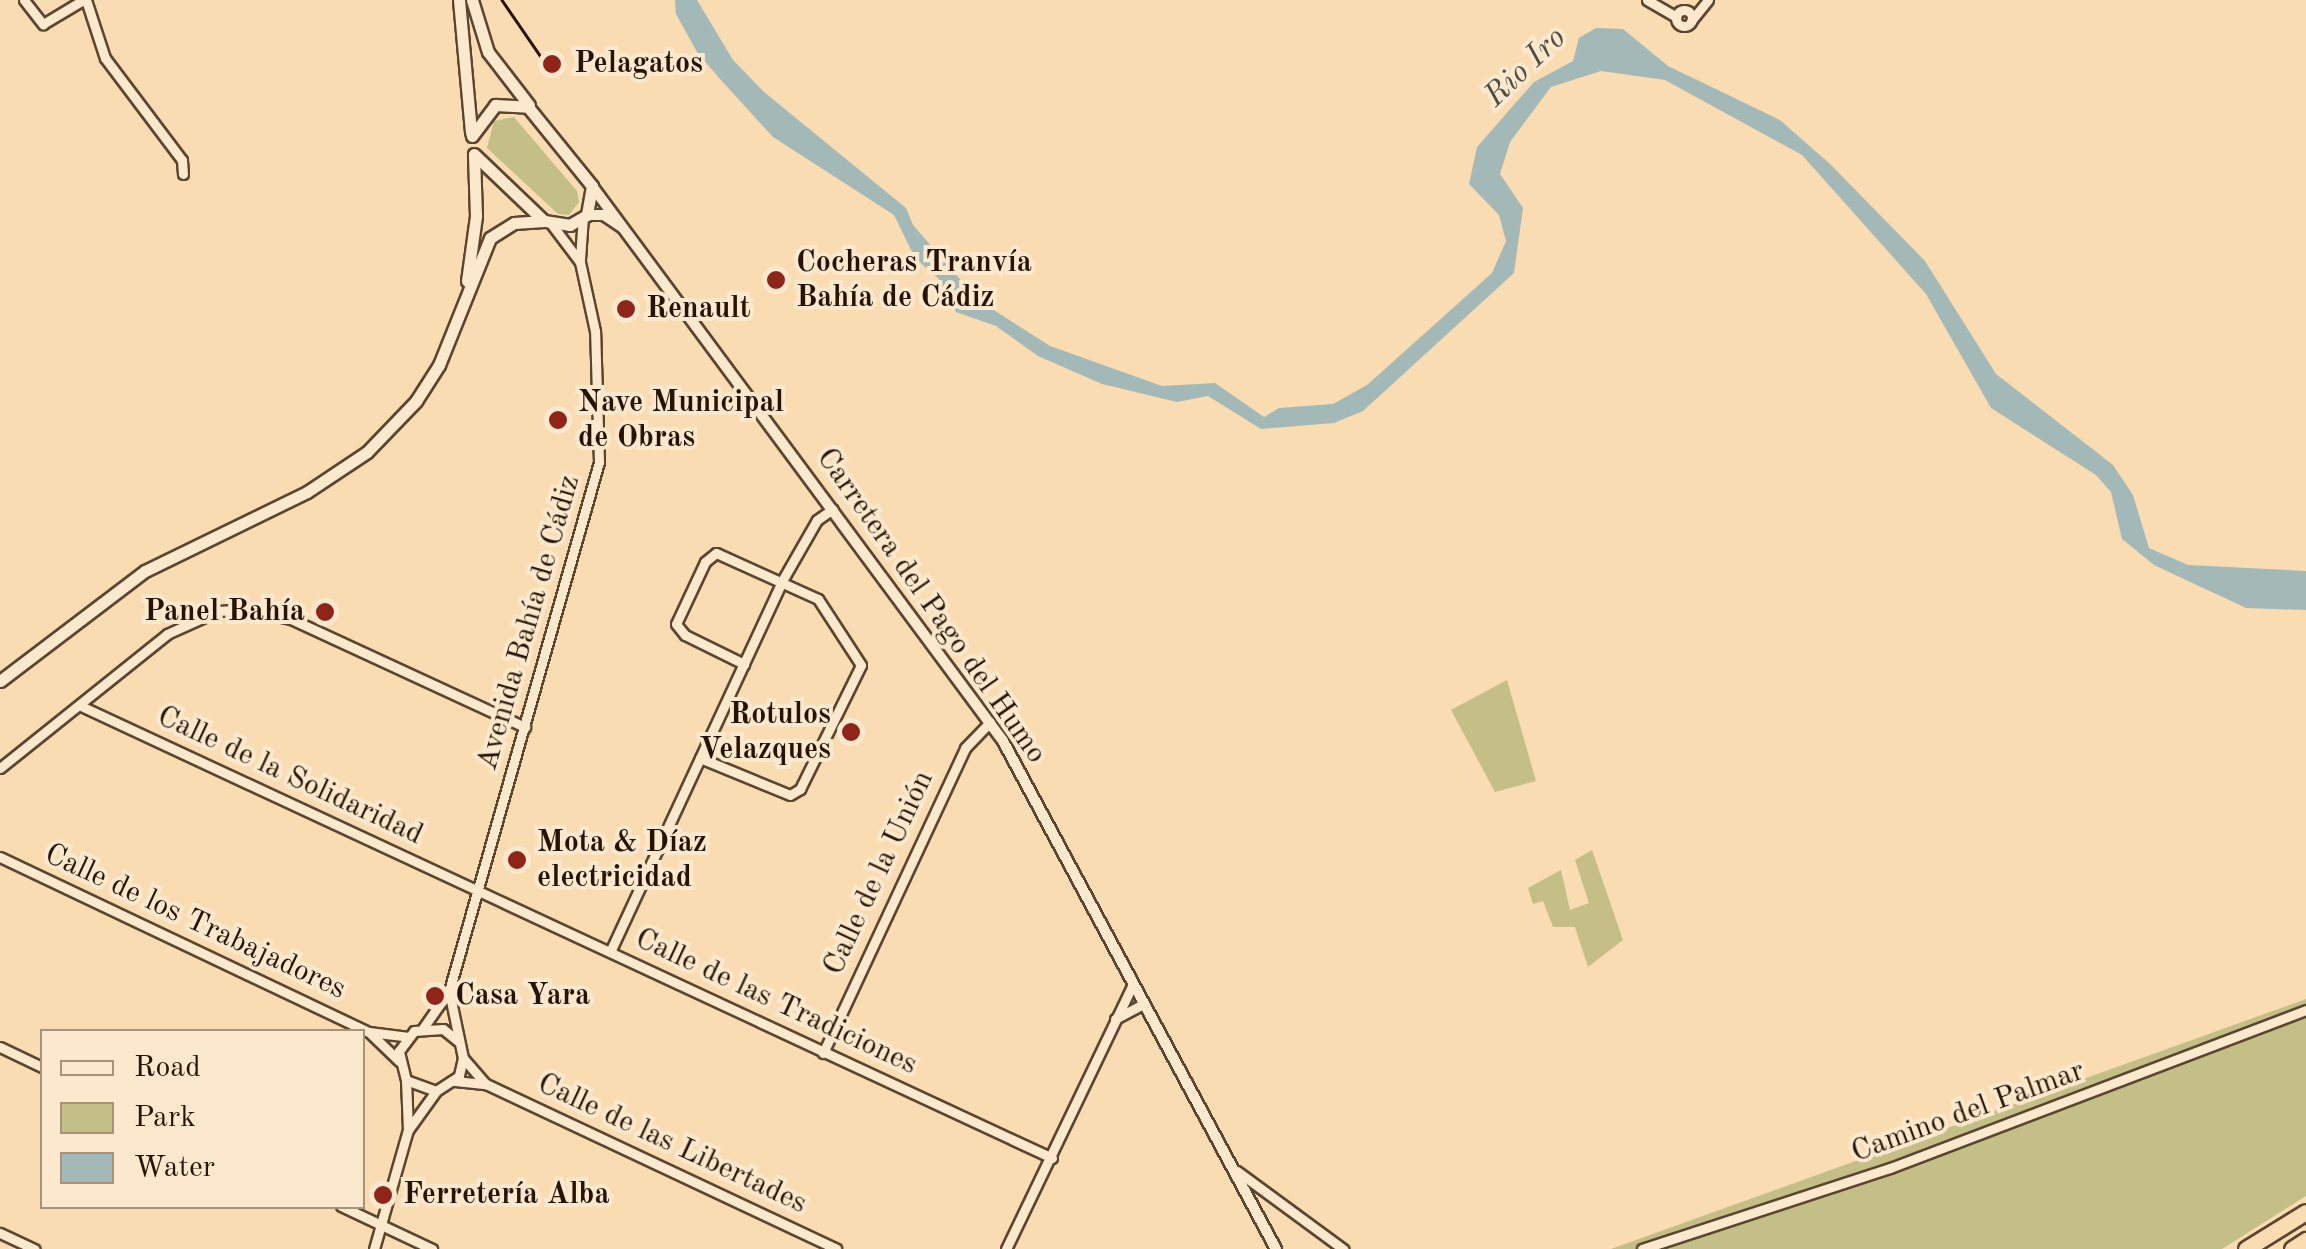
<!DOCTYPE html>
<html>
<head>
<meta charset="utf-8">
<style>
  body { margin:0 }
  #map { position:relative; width:2306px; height:1249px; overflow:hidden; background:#f9dcb2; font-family:"Old Standard TT",serif }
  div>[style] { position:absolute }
  .green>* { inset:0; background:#c4be87 }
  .water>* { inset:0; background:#a3b9b7 }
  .roads { filter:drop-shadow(2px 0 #5c452f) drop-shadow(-2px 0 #5c452f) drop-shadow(0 2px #5c452f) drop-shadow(0 -2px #5c452f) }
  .minor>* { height:9px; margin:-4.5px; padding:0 4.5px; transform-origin:4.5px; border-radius:4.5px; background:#fbe8cd }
  .minor>.ring { margin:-4.5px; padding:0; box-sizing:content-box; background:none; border:9px solid #fbe8cd; border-radius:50% }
  .tertiary>* { height:10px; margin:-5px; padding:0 5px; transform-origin:5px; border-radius:5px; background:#fbe8cd }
  .secondary>* { height:11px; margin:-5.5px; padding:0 5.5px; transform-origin:5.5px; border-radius:5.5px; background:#fbe8cd }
  .motorway>* { height:15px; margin:-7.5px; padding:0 7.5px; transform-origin:7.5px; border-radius:7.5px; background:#f9dcb2 }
  .tram>* { height:2.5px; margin:-1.25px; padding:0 1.25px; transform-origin:1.25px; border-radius:1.25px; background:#271303 }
  .dots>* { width:28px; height:28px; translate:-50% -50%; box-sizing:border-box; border:5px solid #fbe8cd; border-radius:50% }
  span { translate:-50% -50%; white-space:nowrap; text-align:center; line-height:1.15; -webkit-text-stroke:8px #fbe8cd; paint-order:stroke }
  .poi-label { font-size:30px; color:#271303; font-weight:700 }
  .left { translate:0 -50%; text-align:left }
  .right { translate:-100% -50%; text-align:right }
  .street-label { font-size:30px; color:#271303 }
  .water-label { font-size:32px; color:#524d42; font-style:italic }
  .legend { position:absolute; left:40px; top:1029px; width:325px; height:180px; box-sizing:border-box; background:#fbe8cd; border:2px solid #a6937c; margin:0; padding:12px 18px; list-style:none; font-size:30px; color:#271303 }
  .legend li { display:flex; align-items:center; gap:20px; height:50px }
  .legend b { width:50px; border:2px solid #a6937c }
</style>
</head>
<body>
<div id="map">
  <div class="green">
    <div style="clip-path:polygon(514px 117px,577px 191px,579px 202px,569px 215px,558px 214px,487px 148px,494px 121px)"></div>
    <div style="clip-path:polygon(1507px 680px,1536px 781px,1495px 792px,1451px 710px)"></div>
    <div style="clip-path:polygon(1592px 850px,1623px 940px,1588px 967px,1575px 927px,1553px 927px,1543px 901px,1533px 904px,1528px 888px,1561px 870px,1570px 910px,1589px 903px,1575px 860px)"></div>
    <div style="clip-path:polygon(2306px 999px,2306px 1196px,2222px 1249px,1611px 1249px)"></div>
  </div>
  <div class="water">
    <div style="clip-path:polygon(675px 0,697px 0,733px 60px,764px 92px,906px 208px,913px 225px,978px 300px,1050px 346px,1162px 386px,1215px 383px,1264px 417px,1279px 408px,1333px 404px,1367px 385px,1492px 273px,1506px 241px,1499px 215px,1469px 184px,1477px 147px,1534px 82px,1573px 61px,1579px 38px,1596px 28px,1623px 29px,1668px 66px,1780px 120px,1830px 164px,1925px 261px,1996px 374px,2113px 465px,2133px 495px,2149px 548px,2188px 565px,2306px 571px,2306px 610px,2246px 608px,2154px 565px,2122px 539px,2111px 492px,2096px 475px,1991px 408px,1926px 294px,1802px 155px,1665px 80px,1601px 71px,1551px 87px,1510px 142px,1500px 174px,1523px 208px,1514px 273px,1363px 411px,1334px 423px,1261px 429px,1208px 396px,1177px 402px,1102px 384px,1038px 356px,996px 326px,956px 312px,938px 278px,915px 258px,894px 215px,773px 137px,720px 79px,697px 52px,676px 14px)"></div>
  </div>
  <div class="roads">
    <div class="minor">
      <div style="left:24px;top:0;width:31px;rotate:52deg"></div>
      <div style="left:43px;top:24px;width:47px;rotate:-31deg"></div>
      <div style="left:86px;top:0;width:61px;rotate:71.9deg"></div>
      <div style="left:105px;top:58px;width:128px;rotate:53deg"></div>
      <div style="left:182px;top:160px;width:14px;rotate:86deg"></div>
      <div style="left:1647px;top:0;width:34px;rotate:30deg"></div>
      <div class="ring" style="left:1676px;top:10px;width:7px;height:7px"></div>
      <div style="left:1691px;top:21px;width:27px;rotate:-51deg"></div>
      <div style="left:580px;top:259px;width:39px;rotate:-86deg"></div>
      <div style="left:81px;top:706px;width:1071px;rotate:24.96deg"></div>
      <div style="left:700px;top:758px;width:97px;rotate:22.3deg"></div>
      <div style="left:790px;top:795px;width:12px;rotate:-31deg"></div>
      <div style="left:800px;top:789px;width:138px;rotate:-63.8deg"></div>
      <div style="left:861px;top:665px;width:79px;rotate:-123.1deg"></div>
      <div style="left:818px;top:599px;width:112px;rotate:-155.7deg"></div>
      <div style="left:716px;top:553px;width:14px;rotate:141deg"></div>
      <div style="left:705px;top:562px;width:68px;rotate:115.1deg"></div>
      <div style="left:676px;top:624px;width:14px;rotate:51deg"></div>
      <div style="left:685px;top:635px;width:66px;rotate:26.2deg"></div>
      <div style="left:0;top:768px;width:214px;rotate:-38.7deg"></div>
      <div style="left:167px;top:634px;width:56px;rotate:-24.3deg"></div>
      <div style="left:218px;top:611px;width:27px;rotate:-4deg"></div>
      <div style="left:245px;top:609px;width:47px;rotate:12.3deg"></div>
      <div style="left:291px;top:619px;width:258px;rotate:24.8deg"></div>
      <div style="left:0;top:857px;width:408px;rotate:25.4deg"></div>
      <div style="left:369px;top:1032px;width:38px;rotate:7deg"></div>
      <div style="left:610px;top:952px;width:409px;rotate:-65.1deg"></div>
      <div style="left:782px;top:581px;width:70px;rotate:-60.2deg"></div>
      <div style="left:817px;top:520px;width:19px;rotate:-35deg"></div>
      <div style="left:449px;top:991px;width:68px;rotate:78.2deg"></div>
      <div style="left:463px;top:1058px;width:18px;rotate:103deg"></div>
      <div style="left:459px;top:1076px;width:27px;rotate:147deg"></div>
      <div style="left:436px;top:1091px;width:32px;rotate:-160deg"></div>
      <div style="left:406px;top:1080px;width:30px;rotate:-104deg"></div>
      <div style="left:399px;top:1051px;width:25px;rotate:-53deg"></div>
      <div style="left:414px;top:1031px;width:29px;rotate:-4deg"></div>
      <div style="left:443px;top:1029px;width:19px;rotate:39deg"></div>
      <div style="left:1115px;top:1019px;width:32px;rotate:-28deg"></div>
      <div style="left:423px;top:1028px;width:45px;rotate:-54.9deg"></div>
      <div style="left:449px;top:991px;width:550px;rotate:-74.17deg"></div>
      <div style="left:599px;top:462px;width:131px;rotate:-91.7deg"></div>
      <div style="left:595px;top:331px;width:71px;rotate:-102.3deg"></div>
      <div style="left:580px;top:262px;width:46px;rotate:-127.1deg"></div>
      <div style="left:371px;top:1034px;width:39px;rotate:44deg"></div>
      <div style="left:0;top:1047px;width:47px;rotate:25.5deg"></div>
      <div style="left:823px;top:1053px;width:336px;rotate:-65deg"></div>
      <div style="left:965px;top:748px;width:36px;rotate:-46deg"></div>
      <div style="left:463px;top:1058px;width:35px;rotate:49deg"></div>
      <div style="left:455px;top:1081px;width:31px;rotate:6deg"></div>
      <div style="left:486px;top:1084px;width:387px;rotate:25.2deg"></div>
      <div style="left:408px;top:1130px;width:48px;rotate:-54.3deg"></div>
      <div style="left:1237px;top:1171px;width:132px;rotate:36.3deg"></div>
      <div style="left:341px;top:1206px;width:101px;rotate:25.3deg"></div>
      <div style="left:0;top:1233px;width:38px;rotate:25deg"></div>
      <div style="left:374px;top:1249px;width:124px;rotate:-74.1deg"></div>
      <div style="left:408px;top:1130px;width:50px;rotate:-92.3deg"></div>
      <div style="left:1006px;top:1249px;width:294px;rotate:-64.4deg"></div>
      <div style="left:1642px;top:1249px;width:261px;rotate:-18.1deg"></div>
      <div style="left:1890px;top:1168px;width:445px;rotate:-20.8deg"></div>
    </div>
    <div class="tertiary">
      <div style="left:592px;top:186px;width:691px;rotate:53.48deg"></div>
      <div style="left:1003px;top:741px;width:577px;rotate:61.75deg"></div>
      <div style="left:587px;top:215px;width:17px"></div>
      <div style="left:604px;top:215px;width:22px;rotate:34deg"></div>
    </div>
    <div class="secondary">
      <div style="left:459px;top:0;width:133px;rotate:84.8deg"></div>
      <div style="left:472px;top:0;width:54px;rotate:72.9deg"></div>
      <div style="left:488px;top:52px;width:67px;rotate:52.3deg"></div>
      <div style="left:472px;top:136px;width:39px;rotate:-53deg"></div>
      <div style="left:495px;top:105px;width:33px;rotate:3deg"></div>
      <div style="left:528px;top:107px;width:102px;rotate:51deg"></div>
      <div style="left:592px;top:186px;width:29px;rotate:100deg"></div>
      <div style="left:587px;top:215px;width:20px;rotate:150deg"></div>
      <div style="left:570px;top:225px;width:26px;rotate:-171deg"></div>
      <div style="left:544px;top:221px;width:97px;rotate:-136.3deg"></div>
      <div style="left:467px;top:281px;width:66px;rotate:-82.1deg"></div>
      <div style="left:476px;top:216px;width:61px;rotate:-91.9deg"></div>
      <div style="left:0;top:681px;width:182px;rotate:-37.2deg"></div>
      <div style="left:145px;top:571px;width:180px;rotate:-26deg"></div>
      <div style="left:307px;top:492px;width:72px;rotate:-33.7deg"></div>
      <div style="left:367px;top:452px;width:71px;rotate:-46.1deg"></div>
      <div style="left:416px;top:401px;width:43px;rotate:-57.4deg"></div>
      <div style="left:439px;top:365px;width:137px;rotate:-68.1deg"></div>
      <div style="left:490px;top:238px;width:28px;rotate:-32deg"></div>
      <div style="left:514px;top:223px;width:30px;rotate:-4deg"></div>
    </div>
    <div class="motorway">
      <div style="left:2246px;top:1249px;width:70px;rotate:-31.7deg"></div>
      <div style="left:2292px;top:1249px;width:17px;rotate:-33deg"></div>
    </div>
  </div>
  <div class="tram">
    <div style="left:502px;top:0;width:81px;rotate:55.5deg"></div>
  </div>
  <div class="dots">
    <div style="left:552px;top:64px;background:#8f2418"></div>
    <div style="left:776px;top:280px;background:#8f2418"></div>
    <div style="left:626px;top:309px;background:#8f2418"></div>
    <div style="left:558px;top:420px;background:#8f2418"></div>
    <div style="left:325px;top:612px;background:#8f2418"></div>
    <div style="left:851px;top:732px;background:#8f2418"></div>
    <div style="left:517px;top:860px;background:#8f2418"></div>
    <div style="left:435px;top:996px;background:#8f2418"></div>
    <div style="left:383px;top:1195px;background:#8f2418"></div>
  </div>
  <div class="poi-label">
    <span class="left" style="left:574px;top:64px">Pelagatos</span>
    <span class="left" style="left:796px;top:280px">Cocheras Tranvía<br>Bahía de Cádiz</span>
    <span class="left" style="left:646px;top:309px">Renault</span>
    <span class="left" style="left:578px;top:420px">Nave Municipal<br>de Obras</span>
    <span class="right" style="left:305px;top:612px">Panel Bahía</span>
    <span class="right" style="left:831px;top:732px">Rotulos<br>Velazques</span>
    <span class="left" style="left:537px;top:860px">Mota &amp; Díaz<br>electricidad</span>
    <span class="left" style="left:455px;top:996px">Casa Yara</span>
    <span class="left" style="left:403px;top:1195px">Ferretería Alba</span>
  </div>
  <div class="street-label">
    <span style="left:931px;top:606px;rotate:55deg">Carretera del Pago del Humo</span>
    <span style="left:529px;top:623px;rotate:-74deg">Avenida Bahía de Cádiz</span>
    <span style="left:290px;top:776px;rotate:25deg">Calle de la Solidaridad</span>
    <span style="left:879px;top:873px;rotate:-65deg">Calle de la Unión</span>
    <span style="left:195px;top:922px;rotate:25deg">Calle de los Trabajadores</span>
    <span style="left:776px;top:1002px;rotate:25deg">Calle de las Tradiciones</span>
    <span style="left:1968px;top:1112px;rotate:-20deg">Camino del Palmar</span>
    <span style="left:672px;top:1144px;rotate:25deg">Calle de las Libertades</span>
  </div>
  <div class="water-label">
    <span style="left:1526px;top:68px;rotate:-44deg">Rio Iro</span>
  </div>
  <ul class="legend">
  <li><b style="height:12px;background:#fbe8cd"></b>Road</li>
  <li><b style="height:28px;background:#c4be87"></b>Park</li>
  <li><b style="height:28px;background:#a3b9b7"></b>Water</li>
  </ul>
</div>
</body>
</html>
